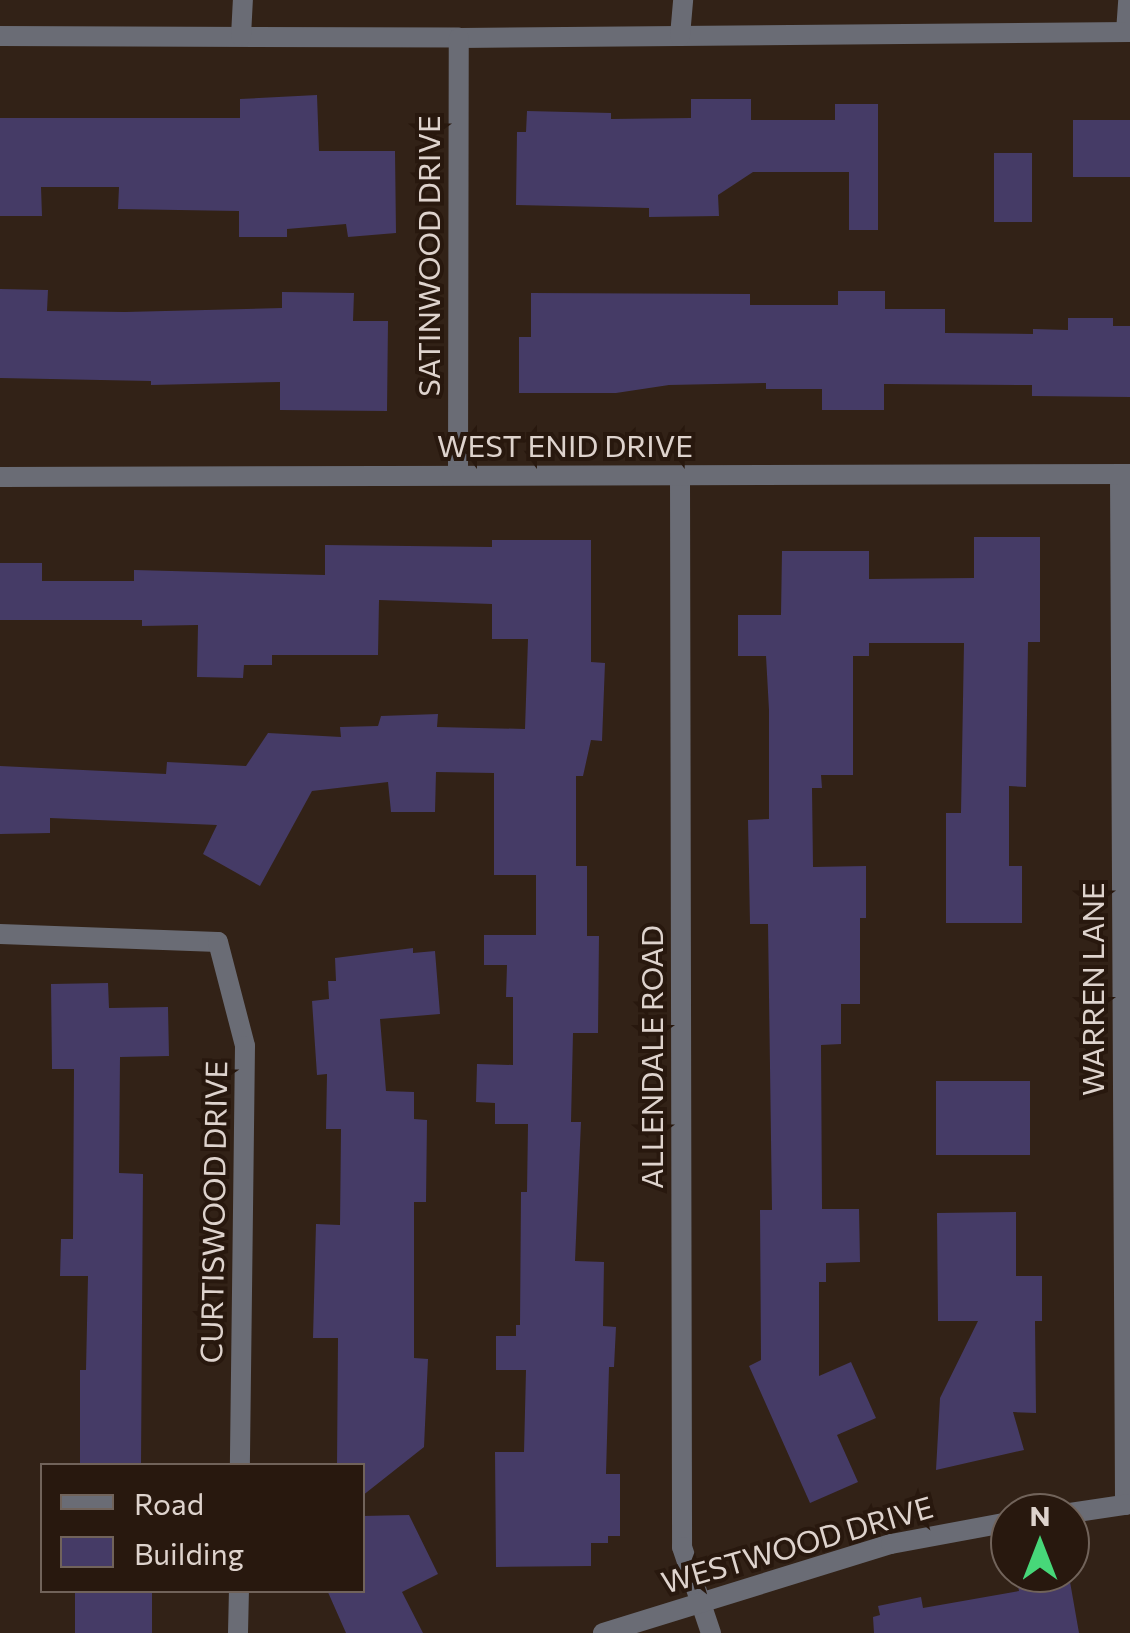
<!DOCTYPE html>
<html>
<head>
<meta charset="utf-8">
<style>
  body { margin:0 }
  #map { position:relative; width:1130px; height:1633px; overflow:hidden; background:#322217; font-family:Commissioner,sans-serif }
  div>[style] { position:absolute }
  .building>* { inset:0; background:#453b66; transform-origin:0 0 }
  .street>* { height:20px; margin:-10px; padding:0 10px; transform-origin:10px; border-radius:10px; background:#6a6c75 }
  span { translate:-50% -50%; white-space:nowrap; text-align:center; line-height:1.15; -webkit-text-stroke:8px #28180e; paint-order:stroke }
  .street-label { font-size:30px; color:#ded3cd }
  .legend { position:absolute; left:40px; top:1463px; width:325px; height:130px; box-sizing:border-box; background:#28180e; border:2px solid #71635a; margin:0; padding:12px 18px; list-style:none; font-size:30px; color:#ded3cd }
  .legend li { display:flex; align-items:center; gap:20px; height:50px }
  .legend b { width:50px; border:2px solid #71635a }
  .north { position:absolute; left:990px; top:1493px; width:100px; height:100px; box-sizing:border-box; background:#28180e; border:2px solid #71635a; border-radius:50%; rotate:0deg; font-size:28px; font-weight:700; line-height:40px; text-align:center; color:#ded3cd }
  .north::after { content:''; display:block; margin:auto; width:35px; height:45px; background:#47d779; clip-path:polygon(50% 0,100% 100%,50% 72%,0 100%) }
</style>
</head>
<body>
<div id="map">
  <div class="building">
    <div style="clip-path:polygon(317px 95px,319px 151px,395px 151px,396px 233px,348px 237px,346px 224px,287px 229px,287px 237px,239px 237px,239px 211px,118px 209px,119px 187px,41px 187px,42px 216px,0 216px,0 118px,240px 118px,240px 99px)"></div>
    <div style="clip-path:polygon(691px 99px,751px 99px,751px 120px,835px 120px,835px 104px,878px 104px,878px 230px,849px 230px,849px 172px,753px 172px,718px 195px,719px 216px,649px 217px,649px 208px,516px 205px,517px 132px,526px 132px,527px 111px,611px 113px,611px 119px,691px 118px)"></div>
    <div style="left:1073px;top:120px;width:57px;height:57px"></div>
    <div style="left:994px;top:153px;width:38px;height:69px"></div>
    <div style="clip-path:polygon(0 289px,48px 290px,47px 311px,125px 312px,282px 308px,282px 292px,354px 293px,353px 321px,388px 321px,387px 411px,280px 410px,280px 382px,151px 385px,151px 381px,0 378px)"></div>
    <div style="clip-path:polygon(838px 291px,885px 291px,885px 309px,945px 309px,945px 333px,1033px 334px,1033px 329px,1068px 330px,1068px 318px,1113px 318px,1113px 326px,1130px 326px,1130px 397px,1032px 396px,1032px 385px,884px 384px,884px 410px,822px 410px,822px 389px,766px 389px,766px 383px,669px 385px,616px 393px,519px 393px,519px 337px,531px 337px,531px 293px,750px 294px,750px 305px,838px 305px)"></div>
    <div style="clip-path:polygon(974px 537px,1040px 537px,1040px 642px,1028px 642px,1026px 787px,1009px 786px,1009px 866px,1022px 866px,1022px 923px,946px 923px,946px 813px,961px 813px,964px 643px,869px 643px,869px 656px,853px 656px,853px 775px,821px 775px,822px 788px,812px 788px,813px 867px,866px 866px,866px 918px,860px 918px,860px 1004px,841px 1004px,841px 1044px,821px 1045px,822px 1209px,859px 1209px,860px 1262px,826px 1263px,826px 1282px,819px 1282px,819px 1376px,851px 1362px,876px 1418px,837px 1435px,858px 1482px,810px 1503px,749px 1366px,761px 1360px,760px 1210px,772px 1210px,768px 924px,750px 924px,748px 820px,769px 819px,769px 710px,766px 656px,738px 656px,738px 615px,781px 615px,782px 551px,869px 551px,869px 579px,974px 578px)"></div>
    <div style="clip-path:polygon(492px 540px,591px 540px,591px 662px,605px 663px,602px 741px,591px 740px,583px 776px,576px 776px,576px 866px,587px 866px,587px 936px,599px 936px,598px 1033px,573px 1033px,571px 1122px,581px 1122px,575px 1261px,604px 1262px,603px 1326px,616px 1327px,614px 1367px,609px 1367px,606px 1474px,620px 1474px,620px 1536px,608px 1536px,608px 1543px,591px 1543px,591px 1566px,496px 1567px,495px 1452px,524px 1452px,526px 1370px,496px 1370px,496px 1336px,516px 1336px,516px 1325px,520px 1325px,521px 1192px,527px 1192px,528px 1124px,495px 1124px,495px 1103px,476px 1102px,477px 1064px,513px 1065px,513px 997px,506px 997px,507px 965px,484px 965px,484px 935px,536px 935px,536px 875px,494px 875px,494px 773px,436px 772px,435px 812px,391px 812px,388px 782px,312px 791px,260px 886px,203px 854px,217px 825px,50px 818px,50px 833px,0 834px,0 766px,166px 774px,167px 762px,246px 766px,268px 733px,341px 737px,340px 727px,378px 726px,381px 716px,438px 714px,437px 727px,525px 729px,528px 639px,492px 639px,492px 604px,379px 600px,378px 655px,272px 655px,272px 665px,244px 665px,243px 678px,197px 677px,198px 625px,142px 626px,142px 620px,0 620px,0 563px,42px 563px,42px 581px,134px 581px,134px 570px,325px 575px,325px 545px,492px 547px)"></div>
    <div style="clip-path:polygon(413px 948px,413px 953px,435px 951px,440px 1014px,380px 1019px,386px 1091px,414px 1092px,414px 1119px,427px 1120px,426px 1202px,414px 1202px,414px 1358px,428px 1359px,424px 1447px,362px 1496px,362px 1466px,337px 1466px,338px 1338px,313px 1338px,316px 1224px,340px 1225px,341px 1129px,326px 1129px,327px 1074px,317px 1075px,312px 1001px,329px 999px,328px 981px,336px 981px,335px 958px)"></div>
    <div style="clip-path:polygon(108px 983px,109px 1008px,168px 1007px,169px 1056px,120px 1057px,119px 1173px,143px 1174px,141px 1466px,80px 1466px,80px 1370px,86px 1370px,88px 1276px,60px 1276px,61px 1239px,73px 1239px,74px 1069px,52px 1069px,51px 984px)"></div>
    <div style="left:936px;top:1081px;width:94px;height:74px"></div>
    <div style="clip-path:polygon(1016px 1212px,1016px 1276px,1042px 1276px,1042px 1321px,1035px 1321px,1036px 1413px,1013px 1412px,1024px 1450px,936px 1470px,940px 1398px,978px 1321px,938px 1321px,937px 1213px)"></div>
    <div style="clip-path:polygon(409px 1515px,438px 1574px,402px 1592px,423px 1633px,346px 1633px,327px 1590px,362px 1590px,362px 1516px)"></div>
    <div style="clip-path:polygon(1069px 1576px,1079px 1633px,874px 1633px,873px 1617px,880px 1615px,878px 1606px,921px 1597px,923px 1608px,1019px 1591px,1018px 1586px)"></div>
    <div style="left:75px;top:1590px;width:77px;height:43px"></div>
  </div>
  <div class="street">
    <div style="left:1126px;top:32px;width:32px;rotate:-86deg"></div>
    <div style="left:0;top:36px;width:459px;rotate:0.2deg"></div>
    <div style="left:459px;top:38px;width:671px;rotate:-0.51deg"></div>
    <div style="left:241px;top:36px;width:36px;rotate:-87deg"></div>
    <div style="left:680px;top:36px;width:36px;rotate:-85deg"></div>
    <div style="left:1120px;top:474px;width:1031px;rotate:89.72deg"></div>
    <div style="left:458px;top:475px;width:437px;rotate:-89.9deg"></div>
    <div style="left:680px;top:476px;width:1071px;rotate:89.89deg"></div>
    <div style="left:682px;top:1547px;width:91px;rotate:71.4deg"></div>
    <div style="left:0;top:477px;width:1130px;rotate:-0.15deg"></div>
    <div style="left:0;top:934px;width:218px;rotate:2.1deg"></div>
    <div style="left:218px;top:942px;width:107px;rotate:75.4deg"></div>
    <div style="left:245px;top:1046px;width:420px;rotate:90.7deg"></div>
    <div style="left:1070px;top:1513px;width:61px;rotate:-8.5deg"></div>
    <div style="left:238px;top:1633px;width:43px;rotate:-88.7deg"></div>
    <div style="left:603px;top:1633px;width:301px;rotate:-17.2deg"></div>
    <div style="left:891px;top:1544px;width:121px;rotate:-10.5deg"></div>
  </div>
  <div class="street-label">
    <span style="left:428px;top:256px;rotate:-90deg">SATINWOOD DRIVE</span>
    <span style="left:565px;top:445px">WEST ENID DRIVE</span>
    <span style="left:1092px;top:989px;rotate:-90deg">WARREN LANE</span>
    <span style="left:651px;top:1057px;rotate:-90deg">ALLENDALE ROAD</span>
    <span style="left:213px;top:1212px;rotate:-89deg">CURTISWOOD DRIVE</span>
    <span style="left:797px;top:1544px;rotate:-16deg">WESTWOOD DRIVE</span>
  </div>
  <ul class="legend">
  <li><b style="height:12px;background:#6a6c75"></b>Road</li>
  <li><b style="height:28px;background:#453b66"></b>Building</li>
  </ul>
  <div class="north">N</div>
</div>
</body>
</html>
